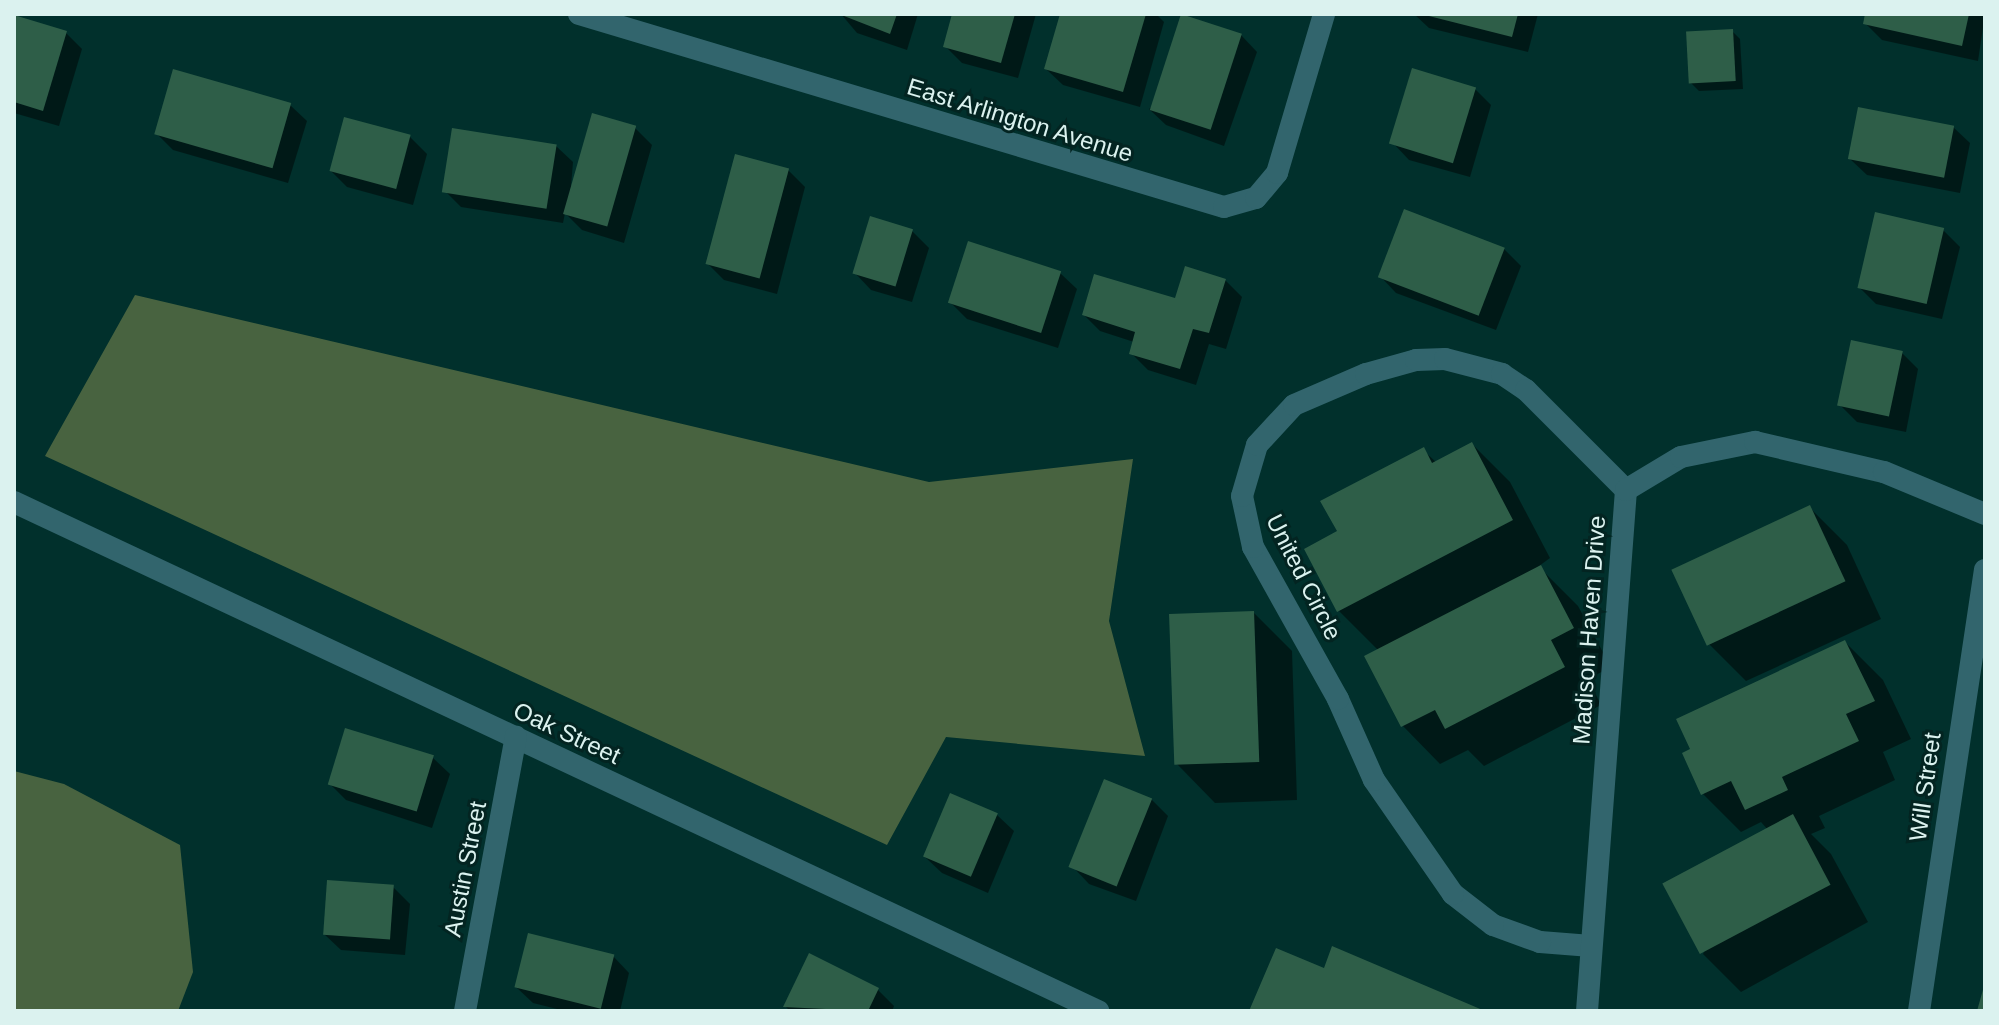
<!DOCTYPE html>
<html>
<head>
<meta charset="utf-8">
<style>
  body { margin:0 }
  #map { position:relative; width:1999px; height:1025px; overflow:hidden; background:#01302c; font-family:Helvetica,sans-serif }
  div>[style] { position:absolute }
  .forest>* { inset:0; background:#486340 }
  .shadow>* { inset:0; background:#0007 }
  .building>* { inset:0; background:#2e5e48; transform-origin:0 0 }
  .minor>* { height:22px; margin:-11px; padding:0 11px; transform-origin:11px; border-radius:11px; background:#32656d }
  span { translate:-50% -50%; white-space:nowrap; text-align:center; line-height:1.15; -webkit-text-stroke:6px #032421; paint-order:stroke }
  .street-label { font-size:24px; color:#dbf2ef }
  .frame { position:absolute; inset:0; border:16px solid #dbf2ef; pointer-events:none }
</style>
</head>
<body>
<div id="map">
  <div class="forest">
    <div style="clip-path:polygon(135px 295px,929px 482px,1133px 459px,1109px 621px,1145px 756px,946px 737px,887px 845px,45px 456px)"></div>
    <div style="clip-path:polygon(14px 771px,64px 784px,180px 845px,193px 972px,178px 1011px,14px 1011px)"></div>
  </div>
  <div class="shadow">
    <div style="clip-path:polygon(841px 14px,918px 14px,907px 50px,857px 33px)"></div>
    <div style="clip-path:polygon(954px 14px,1036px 14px,1018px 78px,962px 63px,945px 46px)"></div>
    <div style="clip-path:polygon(1062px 14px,1156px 14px,1164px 22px,1140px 107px,1063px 85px,1046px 69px)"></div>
    <div style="clip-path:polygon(1414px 14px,1538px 14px,1528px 52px,1429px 28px)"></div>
    <div style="clip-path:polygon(1867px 14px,1985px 14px,1978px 61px,1882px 40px,1865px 23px)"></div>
    <div style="clip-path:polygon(14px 17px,66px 33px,82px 49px,59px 126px,14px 113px)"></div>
    <div style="clip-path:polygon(1732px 31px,1740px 39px,1743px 89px,1699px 91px,1691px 83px)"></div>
    <div style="clip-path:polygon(1241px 35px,1257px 52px,1224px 146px,1166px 125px,1149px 109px)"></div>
    <div style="clip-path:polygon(1475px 89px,1491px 105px,1470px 177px,1409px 160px,1393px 143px)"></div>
    <div style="clip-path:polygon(290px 105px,307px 121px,288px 183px,173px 150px,156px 133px)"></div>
    <div style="clip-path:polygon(1953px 127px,1970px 143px,1960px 193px,1867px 175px,1850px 159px)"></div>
    <div style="clip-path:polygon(635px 128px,652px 145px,624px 243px,582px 230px,565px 213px,563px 223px,461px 207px,445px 191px,556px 146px,573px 162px,570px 199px)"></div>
    <div style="clip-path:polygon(410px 137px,427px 154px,413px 205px,347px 187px,331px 171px)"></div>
    <div style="clip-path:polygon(788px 170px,805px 187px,777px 294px,724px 280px,707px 263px)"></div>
    <div style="clip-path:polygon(1943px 230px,1960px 247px,1942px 319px,1876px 304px,1859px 287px)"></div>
    <div style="clip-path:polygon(912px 231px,929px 248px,912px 302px,871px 290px,855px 273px)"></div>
    <div style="clip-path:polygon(1504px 249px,1521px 266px,1496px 330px,1396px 293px,1380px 276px)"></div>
    <div style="clip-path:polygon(1060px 273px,1077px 289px,1058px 348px,967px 319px,951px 303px)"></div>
    <div style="clip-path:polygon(1225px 280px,1242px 297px,1226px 349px,1209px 344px,1196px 385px,1148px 370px,1131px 353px,1134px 342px,1100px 331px,1084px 315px,1177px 301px)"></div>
    <div style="clip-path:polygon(1902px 353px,1918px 369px,1906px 432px,1857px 422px,1840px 405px)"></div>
    <div style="clip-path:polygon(1472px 444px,1510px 482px,1550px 558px,1528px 574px,1540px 568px,1578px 606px,1611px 667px,1588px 679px,1601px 705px,1484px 766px,1468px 750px,1440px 764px,1402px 725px,1379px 651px,1339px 611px,1339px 532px,1423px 450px,1437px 463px)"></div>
    <div style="clip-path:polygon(1809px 507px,1847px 545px,1881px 619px,1746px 681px,1708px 643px)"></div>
    <div style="clip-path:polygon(1254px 613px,1292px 651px,1297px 800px,1215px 803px,1177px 764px)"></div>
    <div style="clip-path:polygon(1845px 642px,1883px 680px,1911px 739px,1883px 752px,1895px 780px,1819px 816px,1825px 828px,1811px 834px,1831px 854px,1868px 922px,1741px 992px,1703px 954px,1768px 830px,1761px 822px,1741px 832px,1703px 794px)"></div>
    <div style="clip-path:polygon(433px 758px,450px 774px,432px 828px,346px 800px,330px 784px)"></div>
    <div style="clip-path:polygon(1151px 799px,1168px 816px,1136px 901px,1089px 884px,1073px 867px)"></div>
    <div style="clip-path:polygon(997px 815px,1014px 831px,988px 893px,942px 873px,925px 857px)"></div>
    <div style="clip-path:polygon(393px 887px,410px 904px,405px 955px,341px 950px,324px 934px)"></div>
    <div style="clip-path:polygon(613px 956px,629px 973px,620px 1011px,565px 1011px,533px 1003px,516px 987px)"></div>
    <div style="clip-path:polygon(878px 990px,894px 1006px,892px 1011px,790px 1011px,785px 1006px)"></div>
  </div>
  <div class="building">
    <div style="clip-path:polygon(839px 14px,897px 14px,890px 34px)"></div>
    <div style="clip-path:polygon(952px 14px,1015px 14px,1001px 63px,943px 47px)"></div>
    <div style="clip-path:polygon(1060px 14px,1146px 14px,1123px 92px,1044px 69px)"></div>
    <div style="left:1181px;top:14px;width:64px;height:101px;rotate:18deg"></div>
    <div style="clip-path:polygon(1421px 14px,1518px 14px,1512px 37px)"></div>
    <div style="clip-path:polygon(1865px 14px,1969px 14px,1962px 46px,1863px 24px)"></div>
    <div style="clip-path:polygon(14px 15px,67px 31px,43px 111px,14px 102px)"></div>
    <div style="left:1733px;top:29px;width:52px;height:47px;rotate:87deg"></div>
    <div style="left:1412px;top:68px;width:67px;height:79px;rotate:17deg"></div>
    <div style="left:173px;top:69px;width:123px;height:68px;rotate:16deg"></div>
    <div style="left:1858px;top:107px;width:98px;height:53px;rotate:11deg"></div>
    <div style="left:592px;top:113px;width:46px;height:105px;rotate:16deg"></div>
    <div style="left:344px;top:117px;width:69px;height:56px;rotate:15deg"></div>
    <div style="left:452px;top:128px;width:106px;height:65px;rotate:9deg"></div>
    <div style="left:735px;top:154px;width:56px;height:114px;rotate:15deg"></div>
    <div style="left:1404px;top:209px;width:108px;height:73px;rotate:21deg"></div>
    <div style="left:1875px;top:212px;width:71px;height:78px;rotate:13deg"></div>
    <div style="left:870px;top:216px;width:45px;height:60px;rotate:17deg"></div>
    <div style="left:968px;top:241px;width:98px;height:65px;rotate:18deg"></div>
    <div style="clip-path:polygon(1185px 266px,1226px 279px,1209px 333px,1193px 329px,1180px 369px,1129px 354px,1135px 332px,1082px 315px,1094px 274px,1175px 298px)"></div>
    <div style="left:1851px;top:340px;width:53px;height:67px;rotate:12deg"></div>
    <div style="clip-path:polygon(1472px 442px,1513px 520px,1337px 612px,1304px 549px,1337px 531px,1320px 501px,1424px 447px,1432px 463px)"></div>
    <div style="left:1810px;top:505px;width:84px;height:153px;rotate:65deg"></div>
    <div style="clip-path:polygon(1541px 565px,1574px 628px,1551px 640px,1565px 667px,1445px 729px,1435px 710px,1401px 727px,1364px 656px)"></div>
    <div style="left:1254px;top:611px;width:151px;height:85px;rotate:88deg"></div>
    <div style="clip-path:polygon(1845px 640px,1875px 701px,1846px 714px,1859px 741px,1782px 777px,1788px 790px,1745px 810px,1731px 781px,1701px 795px,1682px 753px,1690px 749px,1676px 719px)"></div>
    <div style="left:345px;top:728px;width:93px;height:59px;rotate:17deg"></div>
    <div style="left:1104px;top:779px;width:52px;height:95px;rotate:22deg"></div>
    <div style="left:950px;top:793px;width:52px;height:69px;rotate:23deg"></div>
    <div style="left:1793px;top:814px;width:80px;height:148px;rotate:62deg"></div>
    <div style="left:327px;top:880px;width:67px;height:55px;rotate:4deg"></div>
    <div style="left:528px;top:933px;width:89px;height:56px;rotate:14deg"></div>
    <div style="clip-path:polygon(1332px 946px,1485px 1011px,1249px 1011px,1276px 948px,1324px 968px)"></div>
    <div style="clip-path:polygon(809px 953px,879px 988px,868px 1011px,783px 1007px)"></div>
    <div style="clip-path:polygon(1984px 986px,1985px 1011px,1977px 1011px)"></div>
  </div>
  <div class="minor">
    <div style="left:579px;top:14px;width:673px;rotate:16.66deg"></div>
    <div style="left:1224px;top:207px;width:33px;rotate:-16deg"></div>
    <div style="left:1256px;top:198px;width:33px;rotate:-50deg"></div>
    <div style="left:1277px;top:173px;width:166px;rotate:-73.5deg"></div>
    <div style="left:14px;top:502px;width:1198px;rotate:25.15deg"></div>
    <div style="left:1591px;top:946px;width:51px;rotate:-175.5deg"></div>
    <div style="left:1540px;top:942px;width:50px;rotate:-160.1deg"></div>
    <div style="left:1493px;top:925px;width:51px;rotate:-142.2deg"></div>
    <div style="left:1453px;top:894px;width:139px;rotate:-124.7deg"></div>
    <div style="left:1374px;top:780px;width:89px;rotate:-114deg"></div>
    <div style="left:1338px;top:699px;width:174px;rotate:-119.2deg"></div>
    <div style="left:1253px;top:547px;width:52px;rotate:-102.2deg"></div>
    <div style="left:1242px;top:496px;width:53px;rotate:-73.6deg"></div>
    <div style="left:1257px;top:445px;width:54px;rotate:-47.2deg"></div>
    <div style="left:1294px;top:405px;width:78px;rotate:-23.3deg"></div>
    <div style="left:1366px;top:374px;width:52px;rotate:-15.6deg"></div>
    <div style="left:1416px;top:360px;width:29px;rotate:-2deg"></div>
    <div style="left:1445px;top:359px;width:59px;rotate:14.7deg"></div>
    <div style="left:1502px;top:374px;width:29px;rotate:34deg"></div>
    <div style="left:1526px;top:390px;width:141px;rotate:45deg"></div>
    <div style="left:465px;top:1011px;width:279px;rotate:-79.5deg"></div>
    <div style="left:1587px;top:1011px;width:522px;rotate:-85.72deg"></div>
    <div style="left:1626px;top:490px;width:64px;rotate:-31deg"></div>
    <div style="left:1681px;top:457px;width:76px;rotate:-11.5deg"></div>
    <div style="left:1755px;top:442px;width:132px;rotate:13.1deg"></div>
    <div style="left:1884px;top:472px;width:109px;rotate:22.6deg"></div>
    <div style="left:1919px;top:1011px;width:446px;rotate:-81.5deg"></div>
  </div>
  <div class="street-label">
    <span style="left:1020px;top:120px;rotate:17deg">East Arlington Avenue</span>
    <span style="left:1304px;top:577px;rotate:63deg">United Circle</span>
    <span style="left:1589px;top:630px;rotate:-86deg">Madison Haven Drive</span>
    <span style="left:567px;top:733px;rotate:25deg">Oak Street</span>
    <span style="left:1925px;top:787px;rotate:-82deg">Will Street</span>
    <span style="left:465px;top:869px;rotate:-79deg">Austin Street</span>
  </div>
  <div class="frame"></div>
</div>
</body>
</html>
